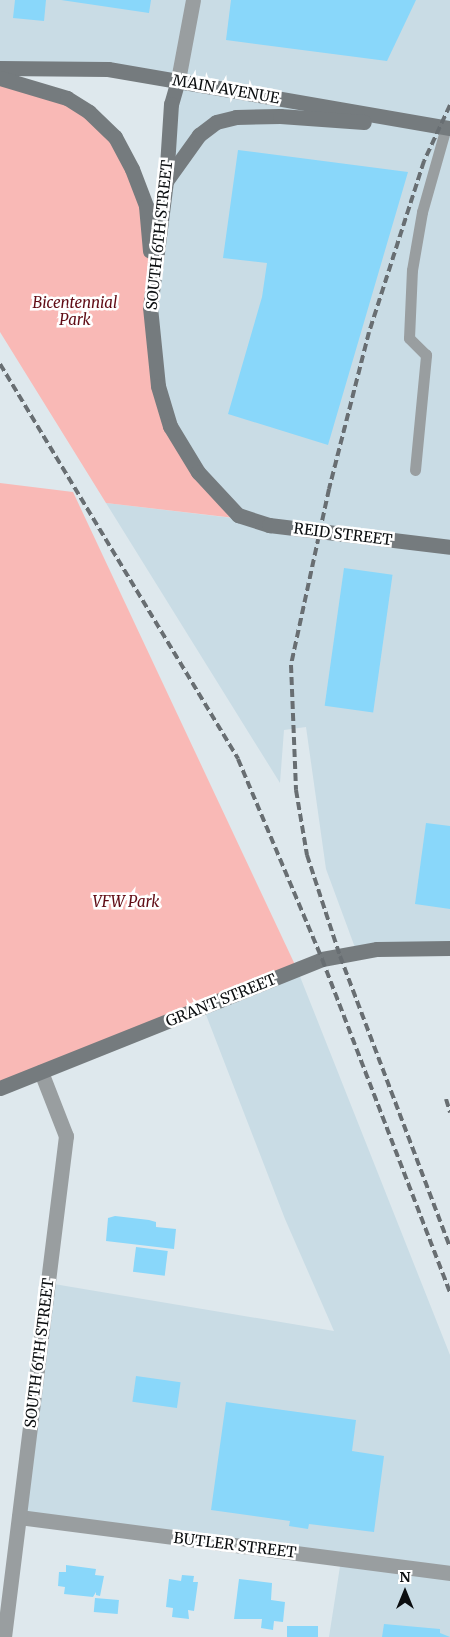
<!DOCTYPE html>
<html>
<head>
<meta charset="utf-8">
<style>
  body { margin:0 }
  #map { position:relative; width:450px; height:1637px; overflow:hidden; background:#dee8ed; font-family:Merriweather,serif }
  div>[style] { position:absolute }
  .built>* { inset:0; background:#c9dce5 }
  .green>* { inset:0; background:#f9b9b6 }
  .building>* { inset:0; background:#89d7fa; transform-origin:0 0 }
  .lane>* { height:11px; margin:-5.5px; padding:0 5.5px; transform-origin:5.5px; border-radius:5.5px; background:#999ea0 }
  .street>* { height:15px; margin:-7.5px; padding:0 7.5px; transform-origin:7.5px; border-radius:7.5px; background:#999ea0 }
  .secondary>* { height:15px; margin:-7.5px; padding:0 7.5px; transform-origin:7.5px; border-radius:7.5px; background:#757b7e }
  .rail>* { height:4px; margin-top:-2px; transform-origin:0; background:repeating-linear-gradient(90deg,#686e72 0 8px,transparent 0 12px) }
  span { translate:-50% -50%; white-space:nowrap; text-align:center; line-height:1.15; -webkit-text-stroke:5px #fff; paint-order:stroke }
  .street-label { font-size:15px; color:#0b0e10 }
  .park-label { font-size:15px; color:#600c15; font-style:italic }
  .north { position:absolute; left:380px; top:1567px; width:50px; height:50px; -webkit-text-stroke:4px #fff; paint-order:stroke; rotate:0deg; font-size:14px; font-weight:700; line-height:20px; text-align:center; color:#0b0e10 }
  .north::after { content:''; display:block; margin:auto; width:18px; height:22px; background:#0b0e10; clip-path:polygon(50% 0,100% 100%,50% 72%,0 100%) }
</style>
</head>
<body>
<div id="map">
  <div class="built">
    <div style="clip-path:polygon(0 0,450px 0,450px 948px,357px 953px,326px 869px,306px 727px,284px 730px,280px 783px,106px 503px,249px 520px,238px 515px,170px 426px,150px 307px,178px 80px,0 68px)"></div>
    <div style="clip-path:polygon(297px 969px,450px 1355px,450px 1637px,329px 1637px,341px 1560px,19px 1517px,48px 1283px,334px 1331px,285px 1219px,203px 1007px)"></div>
  </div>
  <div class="green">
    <div style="clip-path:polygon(0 78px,67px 98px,115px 137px,146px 206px,157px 386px,198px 472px,252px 520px,106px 503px,0 332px)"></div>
    <div style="clip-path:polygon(0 483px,73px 492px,297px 969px,0 1088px)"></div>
  </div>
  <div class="building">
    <div style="clip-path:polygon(15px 0,46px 0,44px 21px,13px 18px)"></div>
    <div style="clip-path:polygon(61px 0,151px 0,149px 13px)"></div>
    <div style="clip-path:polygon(231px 0,416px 0,387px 61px,226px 40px)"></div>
    <div style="clip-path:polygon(238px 150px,408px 172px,328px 445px,228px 414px,262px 297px,267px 263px,223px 258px)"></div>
    <div style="left:344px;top:568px;width:49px;height:139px;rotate:8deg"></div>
    <div style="clip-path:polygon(426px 823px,450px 826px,450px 909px,415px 904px)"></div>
    <div style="clip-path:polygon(115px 1216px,149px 1220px,156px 1222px,156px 1227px,176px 1229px,174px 1249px,106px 1241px,108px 1218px)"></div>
    <div style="left:136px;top:1247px;width:32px;height:25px;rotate:7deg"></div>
    <div style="left:136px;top:1376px;width:45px;height:26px;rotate:8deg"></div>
    <div style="clip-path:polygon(226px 1402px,356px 1420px,352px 1451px,384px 1456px,374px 1532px,309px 1524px,308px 1529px,289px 1526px,290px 1521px,211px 1510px)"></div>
    <div style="clip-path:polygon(66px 1565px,96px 1569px,95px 1575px,104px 1576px,100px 1596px,96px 1595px,96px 1592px,93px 1597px,64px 1594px,65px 1587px,58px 1586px,59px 1572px,66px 1572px)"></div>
    <div style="clip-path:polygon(182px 1575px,194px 1576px,193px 1582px,198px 1582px,194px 1611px,188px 1610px,189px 1619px,172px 1617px,173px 1608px,166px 1607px,169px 1579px,181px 1581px)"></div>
    <div style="clip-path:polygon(239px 1579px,272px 1583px,271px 1600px,285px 1602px,283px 1622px,274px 1621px,273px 1630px,261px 1628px,262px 1619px,234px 1619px)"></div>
    <div style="left:95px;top:1598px;width:24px;height:14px;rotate:5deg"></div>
    <div style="clip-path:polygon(384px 1624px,440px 1629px,440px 1633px,450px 1637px,382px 1637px)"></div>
    <div style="left:287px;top:1626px;width:31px;height:11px"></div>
  </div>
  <div class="lane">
    <div style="left:415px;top:470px;width:116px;rotate:-84.5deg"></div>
    <div style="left:426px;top:355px;width:24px;rotate:-135deg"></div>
    <div style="left:409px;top:338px;width:68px;rotate:-87.5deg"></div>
    <div style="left:412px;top:270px;width:59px;rotate:-80.2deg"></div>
    <div style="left:422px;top:212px;width:88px;rotate:-74.2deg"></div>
  </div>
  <div class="street">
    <div style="left:178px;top:80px;width:81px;rotate:-79.4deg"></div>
    <div style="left:19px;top:1517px;width:435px;rotate:7.4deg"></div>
    <div style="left:4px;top:1637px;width:505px;rotate:-82.95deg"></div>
    <div style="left:66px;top:1136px;width:69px;rotate:-111.3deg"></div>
  </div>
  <div class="secondary">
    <div style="left:0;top:68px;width:108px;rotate:0.5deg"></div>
    <div style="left:108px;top:69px;width:347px;rotate:9.8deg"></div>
    <div style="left:0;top:78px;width:70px;rotate:16.6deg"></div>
    <div style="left:67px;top:98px;width:26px;rotate:32deg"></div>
    <div style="left:89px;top:112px;width:36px;rotate:44deg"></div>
    <div style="left:115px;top:137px;width:36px;rotate:62deg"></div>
    <div style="left:132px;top:169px;width:40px;rotate:69deg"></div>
    <div style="left:146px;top:206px;width:45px;rotate:84.9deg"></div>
    <div style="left:178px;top:80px;width:25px;rotate:106deg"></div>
    <div style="left:171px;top:104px;width:77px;rotate:93.7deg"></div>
    <div style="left:166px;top:181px;width:127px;rotate:97.2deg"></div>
    <div style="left:150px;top:307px;width:79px;rotate:84.2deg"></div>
    <div style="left:158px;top:386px;width:42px;rotate:73.3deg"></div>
    <div style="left:170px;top:426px;width:54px;rotate:58.7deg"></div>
    <div style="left:198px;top:472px;width:59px;rotate:47.1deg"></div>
    <div style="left:238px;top:515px;width:33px;rotate:18deg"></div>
    <div style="left:269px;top:525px;width:182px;rotate:6.9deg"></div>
    <div style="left:166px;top:181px;width:57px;rotate:-54.3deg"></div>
    <div style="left:199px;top:135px;width:21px;rotate:-37deg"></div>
    <div style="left:216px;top:122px;width:21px;rotate:-14deg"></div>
    <div style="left:236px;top:117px;width:44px;rotate:-1.3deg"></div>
    <div style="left:280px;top:116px;width:84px;rotate:4.1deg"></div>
    <div style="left:0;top:1088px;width:347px;rotate:-21.8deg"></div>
    <div style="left:322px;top:959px;width:56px;rotate:-10.3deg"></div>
    <div style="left:377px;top:949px;width:73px;rotate:-0.8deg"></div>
  </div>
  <div class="rail">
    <div style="left:450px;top:105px;width:62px;rotate:114.9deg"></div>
    <div style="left:424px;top:161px;width:180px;rotate:107.8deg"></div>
    <div style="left:369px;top:332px;width:162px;rotate:104.3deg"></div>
    <div style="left:329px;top:489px;width:180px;rotate:102.2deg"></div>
    <div style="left:291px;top:665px;width:125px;rotate:87.7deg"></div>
    <div style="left:296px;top:790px;width:66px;rotate:80.4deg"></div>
    <div style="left:307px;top:855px;width:106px;rotate:71.9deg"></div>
    <div style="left:340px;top:956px;width:311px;rotate:69.3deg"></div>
    <div style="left:0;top:364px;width:461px;rotate:58.9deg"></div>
    <div style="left:238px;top:759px;width:217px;rotate:67.2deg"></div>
    <div style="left:322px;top:959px;width:357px;rotate:69deg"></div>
    <div style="left:446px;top:1099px;width:14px;rotate:73deg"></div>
  </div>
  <div class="street-label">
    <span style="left:226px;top:89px;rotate:10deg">MAIN AVENUE</span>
    <span style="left:159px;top:235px;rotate:-84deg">SOUTH 6TH STREET</span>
    <span style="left:343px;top:534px;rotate:7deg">REID STREET</span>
    <span style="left:221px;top:1000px;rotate:-22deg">GRANT STREET</span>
    <span style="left:39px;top:1353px;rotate:-83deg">SOUTH 6TH STREET</span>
    <span style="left:235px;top:1545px;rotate:7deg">BUTLER STREET</span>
  </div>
  <div class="park-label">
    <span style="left:75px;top:311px">Bicentennial<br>Park</span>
    <span style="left:126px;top:902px">VFW Park</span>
  </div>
  <div class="north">N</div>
</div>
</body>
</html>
